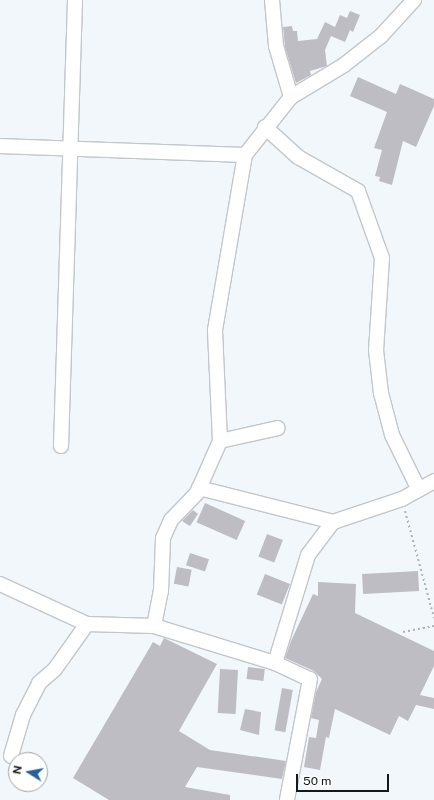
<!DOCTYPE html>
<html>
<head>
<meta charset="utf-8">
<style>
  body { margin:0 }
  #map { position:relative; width:434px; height:800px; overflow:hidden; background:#f2f7fc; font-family:"Public Sans",sans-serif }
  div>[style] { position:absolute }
  .building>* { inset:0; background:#bebdc3; transform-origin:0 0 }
  .path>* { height:2px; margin-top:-1px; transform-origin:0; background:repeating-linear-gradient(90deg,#aeb2b6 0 2px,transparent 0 5px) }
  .roads { filter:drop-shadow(1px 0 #c2c7cb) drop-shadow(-1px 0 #c2c7cb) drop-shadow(0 1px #c2c7cb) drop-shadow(0 -1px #c2c7cb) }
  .street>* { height:14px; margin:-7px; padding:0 7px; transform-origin:7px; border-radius:7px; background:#fff }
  span { translate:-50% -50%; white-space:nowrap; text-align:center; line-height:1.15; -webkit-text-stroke:3.5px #fff; paint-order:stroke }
  .north { position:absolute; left:8px; top:752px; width:40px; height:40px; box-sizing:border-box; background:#fff; border:1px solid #a2a3a3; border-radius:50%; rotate:281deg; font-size:11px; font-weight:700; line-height:16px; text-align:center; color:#161819 }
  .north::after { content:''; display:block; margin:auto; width:14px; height:18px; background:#286198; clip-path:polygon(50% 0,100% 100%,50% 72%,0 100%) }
  .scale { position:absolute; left:296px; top:774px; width:93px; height:18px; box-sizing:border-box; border:2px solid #161819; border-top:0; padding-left:5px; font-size:12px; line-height:14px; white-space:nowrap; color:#161819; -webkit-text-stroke:3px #fff; paint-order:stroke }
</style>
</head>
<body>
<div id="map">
  <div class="building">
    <div style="clip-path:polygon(350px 11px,360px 15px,353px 32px,350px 30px,345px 42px,331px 36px,325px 50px,327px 66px,310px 71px,311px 75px,296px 83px,285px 47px,283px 27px,292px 26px,293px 31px,297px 31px,298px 41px,317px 39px,325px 22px,335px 27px,340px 15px,347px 18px)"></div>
    <div style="clip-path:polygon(358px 77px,396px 94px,400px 84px,434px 99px,434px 106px,416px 147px,403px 141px,392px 185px,379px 181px,380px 177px,375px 176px,382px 150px,374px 148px,387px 112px,350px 96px)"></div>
    <div style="left:205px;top:503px;width:44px;height:21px;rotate:24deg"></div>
    <div style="clip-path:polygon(193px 510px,198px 514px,190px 526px,182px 521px)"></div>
    <div style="left:267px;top:534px;width:17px;height:24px;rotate:21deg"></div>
    <div style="left:190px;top:553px;width:20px;height:13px;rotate:18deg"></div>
    <div style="left:177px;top:567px;width:15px;height:17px;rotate:11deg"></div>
    <div style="left:418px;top:571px;width:20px;height:56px;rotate:87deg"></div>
    <div style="left:265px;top:574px;width:27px;height:22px;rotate:22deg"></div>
    <div style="clip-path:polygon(318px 582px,356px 584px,355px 613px,434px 651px,434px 666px,420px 695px,434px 698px,434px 709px,416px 705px,408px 721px,399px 716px,390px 735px,335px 709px,329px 738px,326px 737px,320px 770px,304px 767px,309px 737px,316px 738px,319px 720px,311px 718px,316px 692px,322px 679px,314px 671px,285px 658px,291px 641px,313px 594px,318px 596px)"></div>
    <div style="clip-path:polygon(164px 638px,217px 664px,179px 731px,210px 750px,286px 761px,282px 779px,197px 767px,185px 787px,230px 795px,230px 800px,109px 800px,73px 778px,153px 642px,160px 646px)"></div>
    <div style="left:248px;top:667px;width:17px;height:12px;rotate:7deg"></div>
    <div style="left:220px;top:669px;width:18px;height:44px;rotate:3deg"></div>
    <div style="left:282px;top:688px;width:11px;height:43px;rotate:10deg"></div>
    <div style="clip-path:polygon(245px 709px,261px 712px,259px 735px,240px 730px)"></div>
  </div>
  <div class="path">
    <div style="left:405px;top:511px;width:111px;rotate:74.8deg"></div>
    <div style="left:403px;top:632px;width:32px;rotate:-11deg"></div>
  </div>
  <div class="roads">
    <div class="street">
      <div style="left:272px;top:0;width:46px;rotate:85deg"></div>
      <div style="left:276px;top:46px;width:53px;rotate:73.6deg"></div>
      <div style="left:265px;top:127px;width:45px;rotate:42.3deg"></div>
      <div style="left:298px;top:157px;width:69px;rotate:29.5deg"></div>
      <div style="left:358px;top:191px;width:71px;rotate:70.3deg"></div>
      <div style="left:382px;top:258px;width:92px;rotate:93.7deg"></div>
      <div style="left:376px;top:350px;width:43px;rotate:83.4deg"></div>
      <div style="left:381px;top:393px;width:43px;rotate:75.3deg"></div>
      <div style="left:392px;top:435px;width:61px;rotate:63.9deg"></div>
      <div style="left:0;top:146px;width:245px;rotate:2.1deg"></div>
      <div style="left:245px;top:155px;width:74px;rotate:-51.6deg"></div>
      <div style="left:291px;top:97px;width:62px;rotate:-31.1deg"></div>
      <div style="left:344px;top:65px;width:47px;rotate:-38.1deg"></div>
      <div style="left:381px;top:36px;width:49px;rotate:-47.5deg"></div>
      <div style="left:220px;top:441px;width:111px;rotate:-92.6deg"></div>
      <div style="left:215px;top:330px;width:178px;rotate:-80.3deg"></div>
      <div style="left:61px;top:446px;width:446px;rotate:-88.2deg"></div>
      <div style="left:199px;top:488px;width:138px;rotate:14.2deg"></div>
      <div style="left:0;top:584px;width:96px;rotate:24.7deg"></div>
      <div style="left:87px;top:624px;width:67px;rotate:1.7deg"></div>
      <div style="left:154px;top:626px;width:127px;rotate:17deg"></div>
      <div style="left:275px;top:663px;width:38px;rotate:25deg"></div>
      <div style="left:310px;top:679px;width:123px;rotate:100.8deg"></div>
      <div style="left:154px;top:626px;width:36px;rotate:-79deg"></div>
      <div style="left:161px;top:591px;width:53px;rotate:-87.8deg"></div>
      <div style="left:163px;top:538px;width:20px;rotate:-66deg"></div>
      <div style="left:171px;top:520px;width:37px;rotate:-46deg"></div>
      <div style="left:197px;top:493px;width:57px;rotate:-66.1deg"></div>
      <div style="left:220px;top:441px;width:59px;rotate:-12.6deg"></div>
      <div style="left:275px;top:663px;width:113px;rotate:-73deg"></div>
      <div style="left:308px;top:555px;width:41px;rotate:-52.9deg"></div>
      <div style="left:333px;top:522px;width:73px;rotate:-18.4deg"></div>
      <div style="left:402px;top:499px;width:37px;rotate:-29deg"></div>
      <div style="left:11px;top:756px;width:43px;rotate:-73.7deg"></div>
      <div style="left:23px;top:715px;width:36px;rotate:-63deg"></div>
      <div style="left:39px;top:683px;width:21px;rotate:-41deg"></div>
      <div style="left:55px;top:669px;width:55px;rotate:-54.6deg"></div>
    </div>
  </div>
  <div class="north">N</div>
  <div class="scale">50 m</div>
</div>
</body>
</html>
